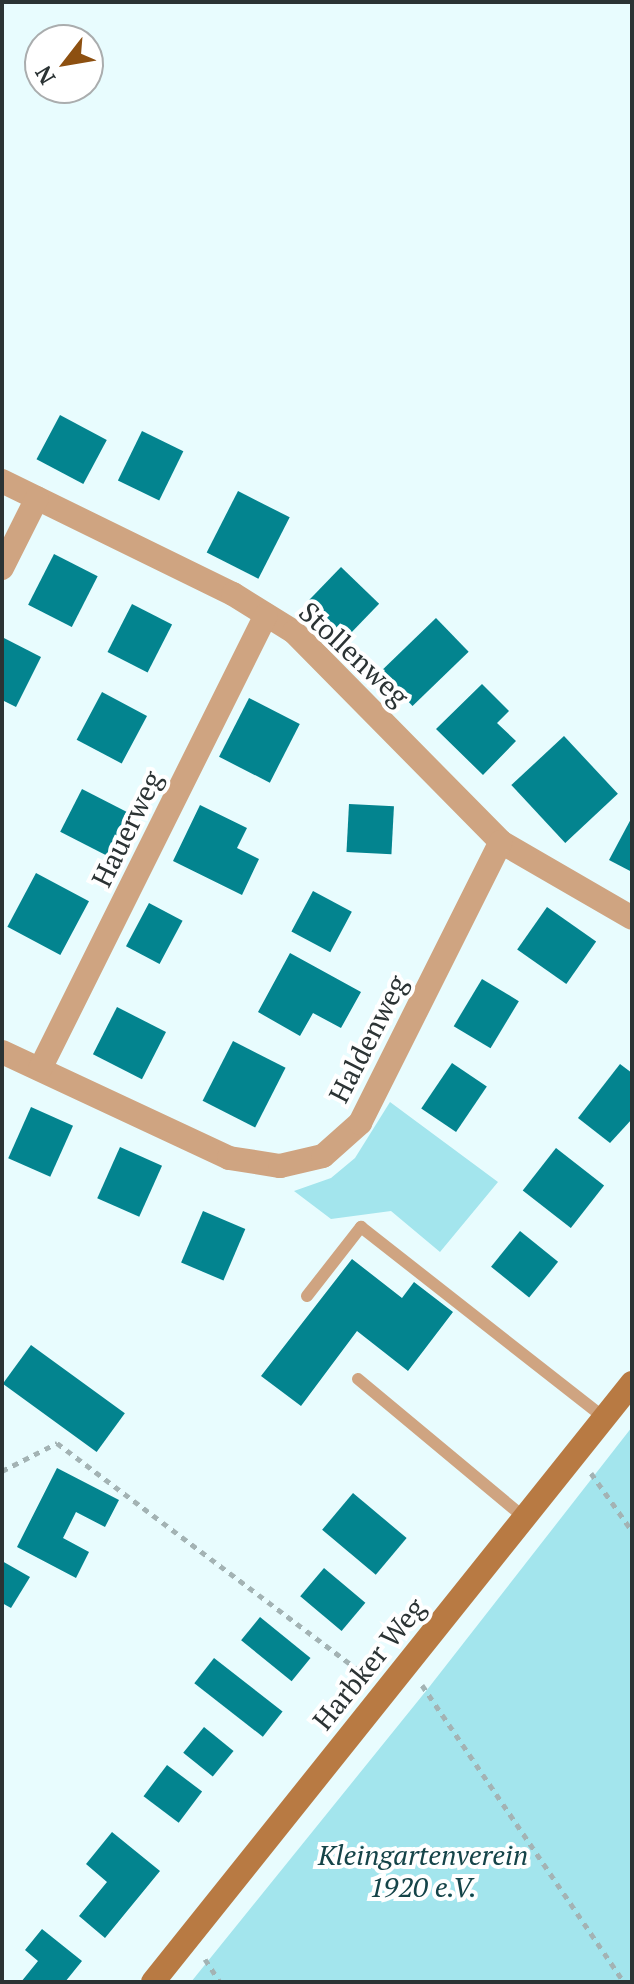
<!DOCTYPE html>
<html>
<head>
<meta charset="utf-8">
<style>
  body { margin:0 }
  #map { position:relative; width:634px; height:1984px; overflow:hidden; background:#e8fcfe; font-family:"PT Serif",serif }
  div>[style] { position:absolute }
  .green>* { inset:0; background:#a3e5ed }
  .building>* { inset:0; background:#03848f; transform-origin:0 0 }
  .path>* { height:5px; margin-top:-2.5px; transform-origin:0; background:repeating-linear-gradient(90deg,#a3b3b4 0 6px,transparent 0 12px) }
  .lane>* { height:12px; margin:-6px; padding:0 6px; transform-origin:6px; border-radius:6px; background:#cfa481 }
  .street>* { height:24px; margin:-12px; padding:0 12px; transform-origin:12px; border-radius:12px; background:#cfa481 }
  .secondary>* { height:24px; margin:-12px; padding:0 12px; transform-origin:12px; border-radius:12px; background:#b87a43 }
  span { translate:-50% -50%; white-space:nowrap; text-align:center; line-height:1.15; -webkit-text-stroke:8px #fff; paint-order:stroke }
  .street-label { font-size:28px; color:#2b3334 }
  .park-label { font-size:28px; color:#154449; font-style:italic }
  .frame { position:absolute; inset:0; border:4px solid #2b3334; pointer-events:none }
  .north { position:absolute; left:24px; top:24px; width:80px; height:80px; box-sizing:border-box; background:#fff; border:2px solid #aaadae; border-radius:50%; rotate:239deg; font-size:22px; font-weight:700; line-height:32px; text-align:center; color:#2b3334 }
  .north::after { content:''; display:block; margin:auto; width:28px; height:36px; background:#8d5011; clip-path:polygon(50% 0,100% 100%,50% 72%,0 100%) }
</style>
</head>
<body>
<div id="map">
  <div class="green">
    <div style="clip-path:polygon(390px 1102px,498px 1182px,440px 1252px,391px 1211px,331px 1219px,294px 1191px,331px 1178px,355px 1158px)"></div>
    <div style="clip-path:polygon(632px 1427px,632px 1982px,191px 1982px,430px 1686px)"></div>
  </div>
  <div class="building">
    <div style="left:60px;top:415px;width:53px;height:50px;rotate:28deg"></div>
    <div style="left:142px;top:431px;width:46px;height:55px;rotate:26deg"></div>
    <div style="left:238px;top:491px;width:58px;height:69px;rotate:27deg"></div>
    <div style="left:54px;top:554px;width:49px;height:57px;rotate:27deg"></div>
    <div style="left:341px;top:567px;width:53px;height:49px;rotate:44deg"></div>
    <div style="left:132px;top:604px;width:45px;height:54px;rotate:27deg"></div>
    <div style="left:436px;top:618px;width:47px;height:78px;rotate:46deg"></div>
    <div style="clip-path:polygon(2px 637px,41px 657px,16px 707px,2px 700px)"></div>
    <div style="clip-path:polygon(482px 684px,509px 711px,497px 723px,516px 741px,483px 775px,436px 729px)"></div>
    <div style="left:102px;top:692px;width:51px;height:54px;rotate:28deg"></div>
    <div style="left:249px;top:698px;width:57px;height:66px;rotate:27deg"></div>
    <div style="left:564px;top:736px;width:79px;height:72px;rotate:47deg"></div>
    <div style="left:82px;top:789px;width:57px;height:48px;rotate:27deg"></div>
    <div style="left:349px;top:804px;width:45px;height:48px;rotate:3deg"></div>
    <div style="clip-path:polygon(200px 805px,247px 828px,237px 848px,259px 859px,242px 895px,173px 861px)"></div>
    <div style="clip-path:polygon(632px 817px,632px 872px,609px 860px)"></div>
    <div style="left:36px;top:873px;width:60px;height:61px;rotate:28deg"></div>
    <div style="left:313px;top:891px;width:44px;height:46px;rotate:28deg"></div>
    <div style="left:149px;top:903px;width:38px;height:49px;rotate:28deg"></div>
    <div style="left:547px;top:907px;width:60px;height:52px;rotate:35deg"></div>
    <div style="clip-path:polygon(290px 953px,361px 992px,341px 1028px,313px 1013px,300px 1036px,258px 1012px)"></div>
    <div style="left:482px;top:979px;width:43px;height:55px;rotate:31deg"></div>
    <div style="left:117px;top:1007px;width:55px;height:53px;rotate:27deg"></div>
    <div style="left:233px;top:1041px;width:59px;height:67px;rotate:27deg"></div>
    <div style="left:452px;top:1063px;width:42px;height:55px;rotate:34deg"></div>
    <div style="clip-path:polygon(620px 1064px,632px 1073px,632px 1119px,610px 1143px,578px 1118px)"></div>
    <div style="left:31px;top:1107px;width:46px;height:56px;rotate:24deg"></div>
    <div style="left:120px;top:1147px;width:46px;height:56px;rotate:24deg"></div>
    <div style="left:556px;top:1148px;width:61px;height:54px;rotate:38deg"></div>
    <div style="left:203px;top:1211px;width:46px;height:56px;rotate:23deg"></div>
    <div style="left:520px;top:1231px;width:49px;height:46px;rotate:39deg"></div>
    <div style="clip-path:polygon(352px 1259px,402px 1298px,414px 1282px,453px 1312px,408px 1371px,357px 1331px,301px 1406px,261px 1376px)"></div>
    <div style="left:31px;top:1345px;width:116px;height:48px;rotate:36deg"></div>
    <div style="clip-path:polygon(57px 1468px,119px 1500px,105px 1527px,76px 1512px,63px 1538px,89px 1552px,76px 1578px,17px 1547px)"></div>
    <div style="left:353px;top:1493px;width:70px;height:48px;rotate:40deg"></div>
    <div style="clip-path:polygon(2px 1561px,30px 1577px,11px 1608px,2px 1603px)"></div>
    <div style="left:324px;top:1568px;width:54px;height:37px;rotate:40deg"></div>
    <div style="left:260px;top:1617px;width:65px;height:30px;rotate:39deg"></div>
    <div style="left:214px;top:1658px;width:87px;height:32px;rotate:38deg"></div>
    <div style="left:204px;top:1727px;width:38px;height:33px;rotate:39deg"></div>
    <div style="left:167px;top:1765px;width:44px;height:39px;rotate:37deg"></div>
    <div style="clip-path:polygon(112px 1832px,160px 1871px,105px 1938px,79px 1916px,107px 1882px,86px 1864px)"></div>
    <div style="clip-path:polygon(42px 1929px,82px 1961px,65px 1982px,21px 1982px,38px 1961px,25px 1950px)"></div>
  </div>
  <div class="path">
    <div style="left:2px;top:1471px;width:62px;rotate:-27deg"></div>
    <div style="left:57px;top:1443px;width:386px;rotate:37deg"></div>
    <div style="left:591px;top:1473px;width:71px;rotate:54.7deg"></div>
    <div style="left:422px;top:1685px;width:359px;rotate:55.8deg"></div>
    <div style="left:205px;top:1959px;width:27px;rotate:57deg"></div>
  </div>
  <div class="lane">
    <div style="left:307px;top:1296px;width:88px;rotate:-52deg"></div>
    <div style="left:361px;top:1227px;width:310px;rotate:38.1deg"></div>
    <div style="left:358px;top:1379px;width:217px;rotate:39.8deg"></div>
  </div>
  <div class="street">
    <div style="left:2px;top:481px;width:257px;rotate:26.1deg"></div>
    <div style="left:233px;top:594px;width:72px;rotate:31.9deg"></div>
    <div style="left:294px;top:632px;width:295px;rotate:45.4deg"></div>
    <div style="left:501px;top:842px;width:151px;rotate:30.1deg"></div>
    <div style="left:2px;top:568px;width:78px;rotate:-63.4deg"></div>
    <div style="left:2px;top:1052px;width:251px;rotate:25deg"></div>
    <div style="left:229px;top:1158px;width:52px;rotate:8.9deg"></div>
    <div style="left:280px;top:1166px;width:44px;rotate:-13.1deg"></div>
    <div style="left:323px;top:1156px;width:50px;rotate:-41.7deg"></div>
    <div style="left:360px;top:1123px;width:314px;rotate:-63.4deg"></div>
    <div style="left:40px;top:1069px;width:507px;rotate:-63.54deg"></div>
  </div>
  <div class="secondary">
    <div style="left:153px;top:1982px;width:767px;rotate:-51.35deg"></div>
  </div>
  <div class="street-label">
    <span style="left:354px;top:654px;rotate:43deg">Stollenweg</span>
    <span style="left:127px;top:829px;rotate:-64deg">Hauerweg</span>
    <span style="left:368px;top:1039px;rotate:-63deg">Haldenweg</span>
    <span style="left:369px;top:1664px;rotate:-51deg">Harbker Weg</span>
  </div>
  <div class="park-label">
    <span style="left:423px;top:1871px">Kleingartenverein<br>1920 e.V.</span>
  </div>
  <div class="frame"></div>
  <div class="north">N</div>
</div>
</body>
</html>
